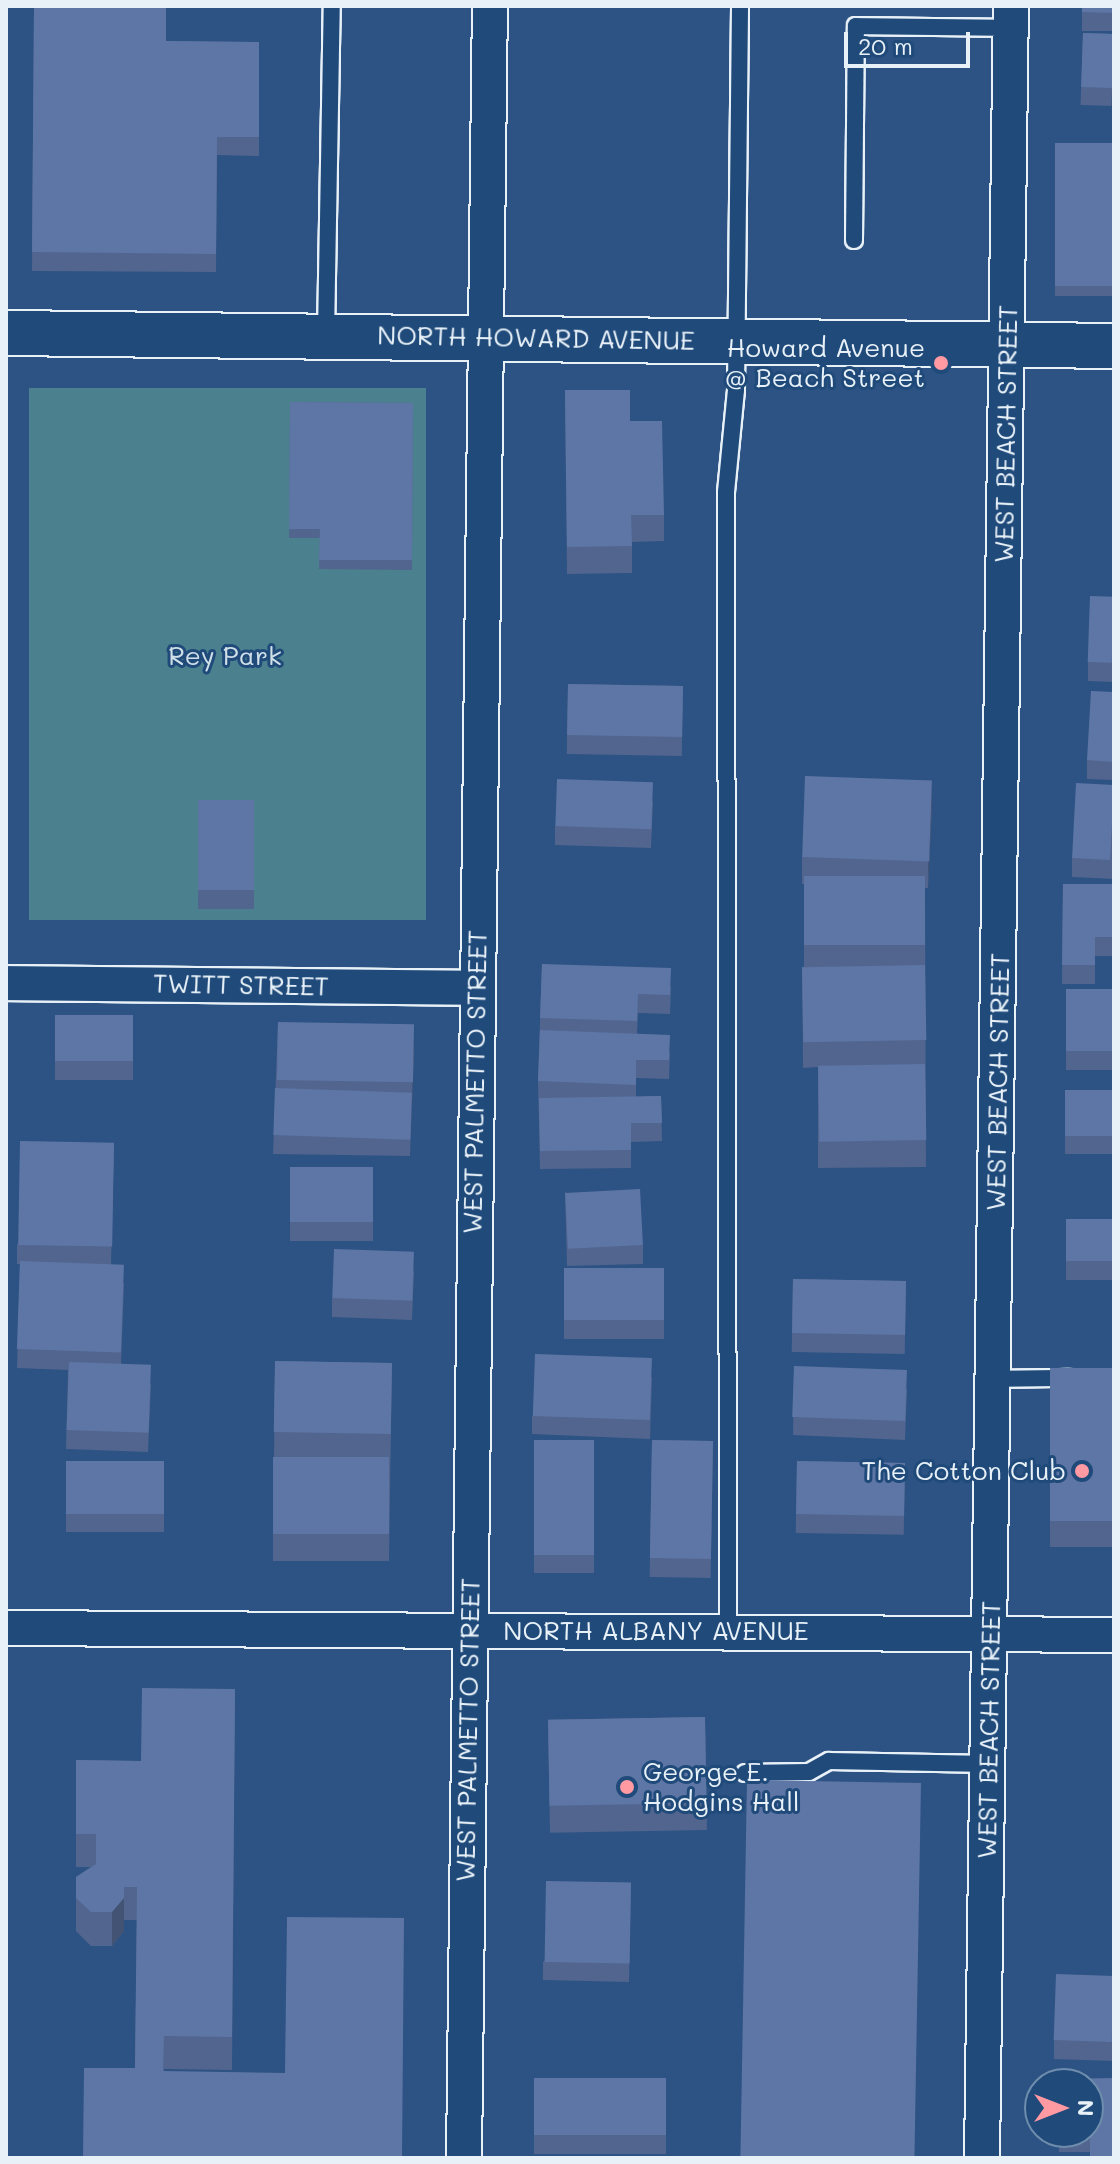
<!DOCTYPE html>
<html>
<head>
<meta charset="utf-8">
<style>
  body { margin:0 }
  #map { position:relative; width:1120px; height:2164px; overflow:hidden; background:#2c5383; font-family:Mali,sans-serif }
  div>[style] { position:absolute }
  .green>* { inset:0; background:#4b808e; transform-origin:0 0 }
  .roads { filter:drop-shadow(2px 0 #e8f1f8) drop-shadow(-2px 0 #e8f1f8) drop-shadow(0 2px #e8f1f8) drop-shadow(0 -2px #e8f1f8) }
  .service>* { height:16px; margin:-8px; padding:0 8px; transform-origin:8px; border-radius:8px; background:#1f4a7a }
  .minor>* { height:34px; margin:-17px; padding:0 17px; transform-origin:17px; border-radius:17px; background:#1f4a7a }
  .secondary>* { height:44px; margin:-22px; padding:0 22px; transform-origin:22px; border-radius:22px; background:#1f4a7a }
  .wall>* { inset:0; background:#51658f; transform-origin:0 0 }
  .shaded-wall>* { inset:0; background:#425374 }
  .building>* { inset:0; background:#5e76a6; transform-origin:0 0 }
  .dots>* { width:22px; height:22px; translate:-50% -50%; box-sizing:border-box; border:4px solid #1f4a7a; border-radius:50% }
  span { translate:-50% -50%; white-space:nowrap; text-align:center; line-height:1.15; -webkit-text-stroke:6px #1f4a7a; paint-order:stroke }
  .street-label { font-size:26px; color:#e8f1f8 }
  .poi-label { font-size:26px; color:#e8f1f8 }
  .right { translate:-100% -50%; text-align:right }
  .left { translate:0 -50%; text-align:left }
  .park-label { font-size:26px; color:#d0e0e8 }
  .frame { position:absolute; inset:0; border:8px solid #e8f1f8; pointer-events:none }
  .north { position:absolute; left:1024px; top:2068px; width:80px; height:80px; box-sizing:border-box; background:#1f4a7a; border:2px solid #6f8dac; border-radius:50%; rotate:90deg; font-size:22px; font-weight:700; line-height:32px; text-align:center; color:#e8f1f8 }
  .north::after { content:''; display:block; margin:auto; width:28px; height:36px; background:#ff9aa2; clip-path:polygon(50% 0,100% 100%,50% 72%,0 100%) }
  .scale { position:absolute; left:844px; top:32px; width:126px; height:36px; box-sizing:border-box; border:4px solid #e8f1f8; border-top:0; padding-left:10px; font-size:24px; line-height:28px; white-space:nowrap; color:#e8f1f8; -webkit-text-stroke:6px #1f4a7a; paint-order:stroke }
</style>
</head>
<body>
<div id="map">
  <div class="green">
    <div style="left:29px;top:388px;width:397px;height:532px"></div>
  </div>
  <div class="roads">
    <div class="service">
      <div style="left:854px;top:240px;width:214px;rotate:-89.5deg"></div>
      <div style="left:856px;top:26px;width:155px;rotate:0.7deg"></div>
      <div style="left:326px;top:335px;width:329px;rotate:-89deg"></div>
      <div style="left:994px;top:1379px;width:74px;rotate:-0.8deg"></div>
      <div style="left:728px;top:1631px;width:1139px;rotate:-90.1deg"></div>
      <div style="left:726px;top:492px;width:102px;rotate:-84.4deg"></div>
      <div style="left:736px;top:390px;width:384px;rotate:-89.4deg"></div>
      <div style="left:745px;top:1773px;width:64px;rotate:-0.9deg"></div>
      <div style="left:809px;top:1772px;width:23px;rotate:-29deg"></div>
      <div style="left:829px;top:1761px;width:160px;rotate:1.1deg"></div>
    </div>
    <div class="minor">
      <div style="left:6px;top:983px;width:471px;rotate:0.6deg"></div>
      <div style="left:6px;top:1628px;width:1108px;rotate:0.36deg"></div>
      <div style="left:464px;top:2158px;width:2152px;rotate:-89.31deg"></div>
      <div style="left:982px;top:2158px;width:2152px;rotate:-89.23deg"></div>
    </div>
    <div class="secondary">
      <div style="left:6px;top:333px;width:1108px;rotate:0.67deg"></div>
    </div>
  </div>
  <div class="wall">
    <div style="clip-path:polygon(34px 6px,166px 41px,259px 42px,259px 156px,217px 155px,216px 272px,32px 271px)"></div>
    <div style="left:1082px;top:6px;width:32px;height:25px"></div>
    <div style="left:1083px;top:33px;width:31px;height:72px;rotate:2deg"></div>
    <div style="left:1055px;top:143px;width:59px;height:153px"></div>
    <div style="clip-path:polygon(565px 390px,630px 421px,664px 515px,664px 541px,632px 542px,632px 573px,567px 574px)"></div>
    <div style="clip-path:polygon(290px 402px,413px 403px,412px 570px,319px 569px,320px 538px,289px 538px)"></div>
    <div style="clip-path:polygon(1114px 597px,1114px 682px,1088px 681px,1088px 662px)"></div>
    <div style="left:568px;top:684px;width:115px;height:70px;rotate:1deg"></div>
    <div style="clip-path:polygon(1114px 692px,1114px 780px,1087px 779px,1087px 760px)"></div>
    <div style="clip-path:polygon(1114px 785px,1114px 879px,1072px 877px,1072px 858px)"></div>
    <div style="left:198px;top:800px;width:56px;height:109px"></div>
    <div style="clip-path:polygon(653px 801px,651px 848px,555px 845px,555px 826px)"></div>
    <div style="clip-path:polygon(932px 807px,928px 888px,925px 888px,926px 1167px,818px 1168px,818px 1067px,803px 1068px,802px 967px,804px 967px,804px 884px,802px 884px,802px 857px)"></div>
    <div style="clip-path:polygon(1063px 884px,1114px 884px,1114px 956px,1095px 956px,1095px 984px,1062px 984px)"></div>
    <div style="clip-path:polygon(542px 964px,671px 987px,670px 1014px,638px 1013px,637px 1033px,670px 1053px,669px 1079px,636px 1078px,636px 1097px,661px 1096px,662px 1141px,631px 1142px,631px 1168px,540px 1169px,538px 1081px)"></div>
    <div style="left:1066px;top:989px;width:48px;height:81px"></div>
    <div style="left:55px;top:1015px;width:78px;height:65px"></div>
    <div style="clip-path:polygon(278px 1022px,414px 1051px,410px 1156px,273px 1154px)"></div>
    <div style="left:1065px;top:1090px;width:49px;height:64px"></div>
    <div style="clip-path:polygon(114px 1143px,111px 1264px,124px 1284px,121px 1364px,151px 1384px,148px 1452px,66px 1449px,68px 1370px,17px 1368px,20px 1264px,17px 1264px,17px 1245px)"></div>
    <div style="left:290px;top:1167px;width:83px;height:74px"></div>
    <div style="clip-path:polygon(565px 1192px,643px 1245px,643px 1264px,567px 1266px)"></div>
    <div style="left:1066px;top:1219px;width:48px;height:61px"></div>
    <div style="left:564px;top:1268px;width:100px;height:71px"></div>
    <div style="clip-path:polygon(414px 1271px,412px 1320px,332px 1317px,332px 1298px)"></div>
    <div style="left:793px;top:1279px;width:113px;height:73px;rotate:1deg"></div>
    <div style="clip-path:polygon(275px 1361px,392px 1363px,389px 1561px,273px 1561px,273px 1457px,274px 1458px)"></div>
    <div style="clip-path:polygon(794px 1366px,907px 1389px,905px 1440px,793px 1435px)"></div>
    <div style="left:1050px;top:1368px;width:64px;height:179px"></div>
    <div style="clip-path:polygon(652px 1377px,650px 1439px,532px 1434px,532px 1416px)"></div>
    <div style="left:534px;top:1440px;width:60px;height:133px"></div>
    <div style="left:652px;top:1440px;width:61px;height:137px;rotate:1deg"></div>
    <div style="left:66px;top:1461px;width:98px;height:71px"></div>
    <div style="left:797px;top:1461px;width:108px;height:72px;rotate:1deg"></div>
    <div style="clip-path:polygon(235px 1689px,232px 2070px,164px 2069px,164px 2071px,402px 2158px,135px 2068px,137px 1920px,124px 1920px,124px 1931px,112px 1946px,91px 1946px,76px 1931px,76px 1877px,91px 1867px,76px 1867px,76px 1760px,141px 1761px)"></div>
    <div style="left:705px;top:1717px;width:113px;height:157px;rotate:89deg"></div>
    <div style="clip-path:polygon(631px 1882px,629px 1982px,543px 1980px,543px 1962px)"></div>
    <div style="clip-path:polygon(1114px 1976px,1114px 2061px,1054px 2059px,1054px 2040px)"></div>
    <div style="left:534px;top:2078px;width:132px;height:76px"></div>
    <div style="clip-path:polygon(1114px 2078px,1090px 2152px,1059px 2152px,1059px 2132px)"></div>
  </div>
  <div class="shaded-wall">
    <div style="clip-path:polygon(932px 780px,932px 807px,928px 888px,928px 861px)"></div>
    <div style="clip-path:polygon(414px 1024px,414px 1051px,410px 1156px,412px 1084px)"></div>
    <div style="clip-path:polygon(124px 1887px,124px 1931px,112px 1946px,112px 1912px)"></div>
  </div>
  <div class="building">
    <div style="clip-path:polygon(34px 6px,166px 6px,166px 41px,259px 42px,259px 137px,217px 137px,216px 254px,32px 252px)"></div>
    <div style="clip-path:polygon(1082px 6px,1114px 6px,1114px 13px,1082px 12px)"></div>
    <div style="left:1083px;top:33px;width:31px;height:54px;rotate:2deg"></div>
    <div style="left:1055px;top:143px;width:59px;height:143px"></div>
    <div style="clip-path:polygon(565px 390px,630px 390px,630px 421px,662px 421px,664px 515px,631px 515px,632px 546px,567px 547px)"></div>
    <div style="clip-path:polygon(290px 402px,413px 403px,412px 560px,319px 560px,320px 529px,289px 529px)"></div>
    <div style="left:1090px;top:596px;width:24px;height:66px;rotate:2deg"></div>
    <div style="left:568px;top:684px;width:115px;height:51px;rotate:1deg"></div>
    <div style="clip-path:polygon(1091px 691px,1114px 692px,1114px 762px,1087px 760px)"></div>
    <div style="left:805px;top:776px;width:127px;height:81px;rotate:2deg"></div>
    <div style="left:557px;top:779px;width:96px;height:47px;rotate:2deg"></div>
    <div style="left:1076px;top:783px;width:38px;height:75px;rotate:3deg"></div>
    <div style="left:198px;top:800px;width:56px;height:90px"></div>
    <div style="left:804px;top:876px;width:121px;height:69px"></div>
    <div style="clip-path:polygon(1063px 884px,1114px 884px,1114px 937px,1095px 937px,1095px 965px,1062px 965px)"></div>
    <div style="clip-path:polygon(542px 964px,671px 968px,670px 995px,638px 994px,637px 1021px,540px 1018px)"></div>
    <div style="left:925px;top:965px;width:75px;height:123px;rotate:89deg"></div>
    <div style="left:1066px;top:989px;width:48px;height:62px"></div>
    <div style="left:55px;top:1015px;width:78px;height:46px"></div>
    <div style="left:278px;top:1022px;width:136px;height:58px;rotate:1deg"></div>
    <div style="clip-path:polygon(540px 1030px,670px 1035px,669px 1060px,636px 1060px,636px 1085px,538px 1081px)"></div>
    <div style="left:925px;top:1064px;width:76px;height:107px;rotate:89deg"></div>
    <div style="left:275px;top:1088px;width:137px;height:47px;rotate:2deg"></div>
    <div style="left:1065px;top:1090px;width:49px;height:46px"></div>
    <div style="clip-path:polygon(661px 1096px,662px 1123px,631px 1123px,631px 1150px,540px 1151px,539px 1098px)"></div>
    <div style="left:20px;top:1141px;width:94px;height:104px;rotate:1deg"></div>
    <div style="left:290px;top:1167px;width:83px;height:55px"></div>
    <div style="left:640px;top:1189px;width:56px;height:75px;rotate:87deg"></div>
    <div style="left:1066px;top:1219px;width:48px;height:42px"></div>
    <div style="left:334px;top:1249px;width:80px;height:49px;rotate:2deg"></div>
    <div style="left:20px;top:1261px;width:104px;height:88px;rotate:2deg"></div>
    <div style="left:564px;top:1268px;width:100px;height:52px"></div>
    <div style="left:793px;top:1279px;width:113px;height:54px;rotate:1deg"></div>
    <div style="left:535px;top:1354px;width:117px;height:62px;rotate:2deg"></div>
    <div style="left:275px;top:1361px;width:117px;height:71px;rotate:1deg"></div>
    <div style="left:69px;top:1362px;width:82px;height:68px;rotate:2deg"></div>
    <div style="left:794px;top:1366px;width:113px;height:51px;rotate:2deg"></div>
    <div style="left:1050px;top:1368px;width:64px;height:153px"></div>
    <div style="left:534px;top:1440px;width:60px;height:115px"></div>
    <div style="left:652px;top:1440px;width:61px;height:118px;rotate:1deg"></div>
    <div style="left:273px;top:1457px;width:116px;height:77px"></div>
    <div style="left:66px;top:1461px;width:98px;height:53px"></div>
    <div style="left:797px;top:1461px;width:108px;height:53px;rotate:1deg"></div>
    <div style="clip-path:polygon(142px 1688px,235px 1689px,232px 2037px,164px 2036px,163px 2071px,285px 2073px,287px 1917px,404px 1918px,402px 2158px,83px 2158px,84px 2068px,135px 2068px,137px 1887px,124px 1887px,124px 1898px,112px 1912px,91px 1912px,76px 1898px,76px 1877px,96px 1864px,96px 1834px,76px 1834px,76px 1760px,141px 1761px)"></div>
    <div style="left:705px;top:1717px;width:86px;height:157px;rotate:89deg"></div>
    <div style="left:747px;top:1780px;width:174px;height:378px;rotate:1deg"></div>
    <div style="left:546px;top:1881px;width:85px;height:81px;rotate:1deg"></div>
    <div style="left:1056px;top:1974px;width:58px;height:66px;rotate:2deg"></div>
    <div style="left:534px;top:2078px;width:132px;height:57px"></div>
    <div style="clip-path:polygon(1114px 2078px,1114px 2158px,1090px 2158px,1090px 2133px,1059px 2134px,1059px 2132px,1088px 2132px,1088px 2084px,1059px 2084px,1060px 2079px)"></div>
  </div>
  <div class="dots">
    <div style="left:941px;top:363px;background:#ff9aa2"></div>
    <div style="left:1082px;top:1471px;background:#ff9aa2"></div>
    <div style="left:627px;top:1787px;background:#ff9aa2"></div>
  </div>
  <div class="street-label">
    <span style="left:536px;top:338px;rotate:1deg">NORTH HOWARD AVENUE</span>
    <span style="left:1006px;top:434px;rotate:-89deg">WEST BEACH STREET</span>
    <span style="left:241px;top:985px;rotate:1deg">TWITT STREET</span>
    <span style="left:475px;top:1082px;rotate:-89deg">WEST PALMETTO STREET</span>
    <span style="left:998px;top:1082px;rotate:-89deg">WEST BEACH STREET</span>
    <span style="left:656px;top:1631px">NORTH ALBANY AVENUE</span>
    <span style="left:468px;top:1730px;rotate:-89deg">WEST PALMETTO STREET</span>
    <span style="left:989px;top:1730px;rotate:-89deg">WEST BEACH STREET</span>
  </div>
  <div class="poi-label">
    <span class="right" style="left:925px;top:363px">Howard Avenue<br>@ Beach Street</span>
    <span class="right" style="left:1066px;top:1471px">The Cotton Club</span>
    <span class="left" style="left:643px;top:1787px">George E.<br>Hodgins Hall</span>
  </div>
  <div class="park-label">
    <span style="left:225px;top:656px">Rey Park</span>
  </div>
  <div class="frame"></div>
  <div class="north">N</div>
  <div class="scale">20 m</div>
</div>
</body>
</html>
